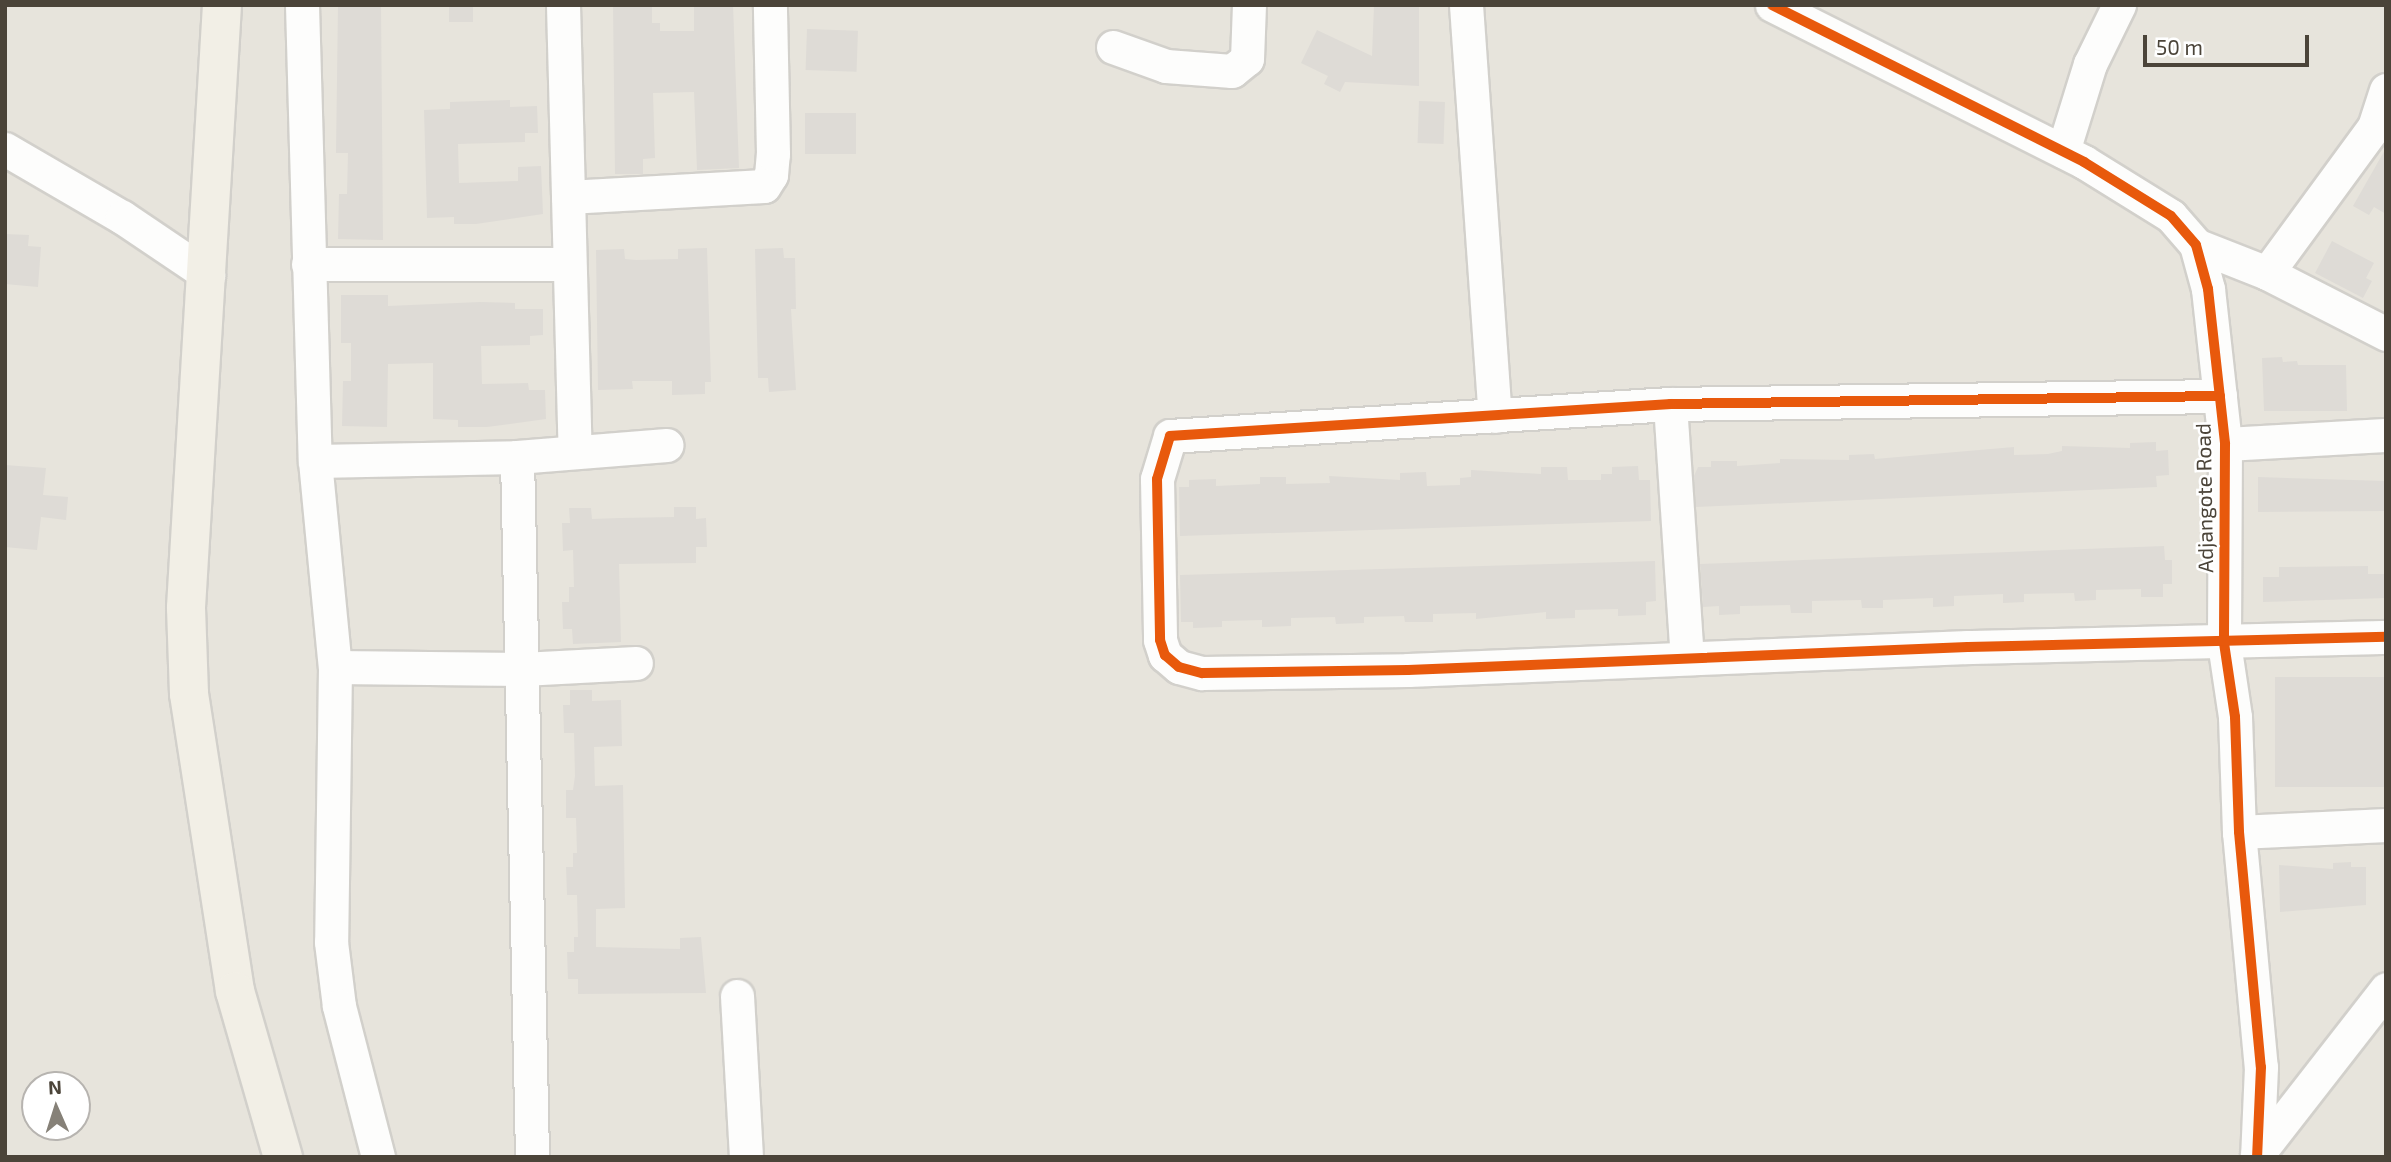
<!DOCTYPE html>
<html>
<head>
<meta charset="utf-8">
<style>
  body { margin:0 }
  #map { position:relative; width:2391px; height:1162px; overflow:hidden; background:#f4f2ee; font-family:"Exo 2",sans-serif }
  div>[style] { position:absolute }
  .residential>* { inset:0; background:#e7e4dc }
  .building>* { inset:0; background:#dedbd6; transform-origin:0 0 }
  .roads { filter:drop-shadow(2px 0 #d2d0cb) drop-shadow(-2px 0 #d2d0cb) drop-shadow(0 2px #d2d0cb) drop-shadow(0 -2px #d2d0cb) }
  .minor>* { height:33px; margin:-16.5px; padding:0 16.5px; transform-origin:16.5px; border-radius:16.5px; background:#fdfdfc }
  .major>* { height:38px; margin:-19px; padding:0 19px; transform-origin:19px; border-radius:19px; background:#f2efe6 }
  .cycleway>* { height:10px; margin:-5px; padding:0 5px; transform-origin:5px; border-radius:5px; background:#e8590c }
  span { translate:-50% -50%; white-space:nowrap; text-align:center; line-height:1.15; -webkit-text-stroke:5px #fff; paint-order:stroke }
  .street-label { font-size:21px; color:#4b4439 }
  .frame { position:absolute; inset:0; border:7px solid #4b4439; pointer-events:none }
  .north { position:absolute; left:21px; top:1071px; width:70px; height:70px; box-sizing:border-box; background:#fff; border:2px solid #b7b4b0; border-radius:50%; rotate:357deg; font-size:19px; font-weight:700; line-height:28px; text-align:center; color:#4b4439 }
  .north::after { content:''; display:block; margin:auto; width:24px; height:32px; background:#868178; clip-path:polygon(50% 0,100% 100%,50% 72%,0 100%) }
  .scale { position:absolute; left:2143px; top:35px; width:166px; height:32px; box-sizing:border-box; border:4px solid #4b4439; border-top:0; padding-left:9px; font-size:21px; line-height:24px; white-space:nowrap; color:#4b4439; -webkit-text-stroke:5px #fff; paint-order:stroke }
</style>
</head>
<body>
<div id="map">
  <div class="residential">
    <div style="clip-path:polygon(evenodd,5px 5px,2386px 5px,2386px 1157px,5px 1157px,5px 5px,35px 1085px,77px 1085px,77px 1127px,35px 1127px,35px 1085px)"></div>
  </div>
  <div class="building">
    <div style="clip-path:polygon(338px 5px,381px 5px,383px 240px,338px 239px,339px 194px,347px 194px,348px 153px,336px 153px)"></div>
    <div style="left:449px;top:5px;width:24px;height:17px"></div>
    <div style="clip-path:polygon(613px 5px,652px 5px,652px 23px,660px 23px,660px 31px,694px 31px,694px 5px,733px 5px,739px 168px,697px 170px,694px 92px,653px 93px,655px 158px,643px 159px,643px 174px,615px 174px)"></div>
    <div style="clip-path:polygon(1374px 5px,1419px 5px,1419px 86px,1345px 82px,1340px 92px,1324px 84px,1328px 76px,1301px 63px,1317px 30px,1372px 56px)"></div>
    <div style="left:807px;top:29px;width:51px;height:41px;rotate:2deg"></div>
    <div style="clip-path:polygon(510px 100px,510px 107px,537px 106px,538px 133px,525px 133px,525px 142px,458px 144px,459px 183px,518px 181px,518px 167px,541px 166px,543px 214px,476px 224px,454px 224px,454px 217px,427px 218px,424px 110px,450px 109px,450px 102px)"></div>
    <div style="left:1419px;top:101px;width:26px;height:42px;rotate:2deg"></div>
    <div style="left:856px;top:113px;width:41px;height:51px;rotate:90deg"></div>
    <div style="clip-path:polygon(2386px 148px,2386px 214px,2374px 207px,2369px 215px,2353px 206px)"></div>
    <div style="clip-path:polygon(5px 234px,29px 235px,28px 246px,41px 247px,38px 287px,5px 284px)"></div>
    <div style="clip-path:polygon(2332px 241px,2374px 263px,2366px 278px,2372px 281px,2363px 298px,2315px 273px)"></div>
    <div style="clip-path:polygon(707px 248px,711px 382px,705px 382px,705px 394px,672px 395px,672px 381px,632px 381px,633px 389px,598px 390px,596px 250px,624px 249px,625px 259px,636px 260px,678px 259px,678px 249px)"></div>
    <div style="clip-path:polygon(783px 248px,784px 258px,795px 258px,796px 309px,791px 309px,796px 390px,769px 392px,768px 378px,758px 378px,755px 249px)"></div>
    <div style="clip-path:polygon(341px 295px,388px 295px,388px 306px,480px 302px,515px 303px,515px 309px,543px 309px,543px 335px,530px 336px,530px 345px,481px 346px,482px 384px,528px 383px,529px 390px,545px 390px,546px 419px,487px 427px,458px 427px,458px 420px,433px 419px,433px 363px,388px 364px,387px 427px,342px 426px,343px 381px,351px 381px,351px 343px,341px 343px)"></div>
    <div style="clip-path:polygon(2282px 357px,2283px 362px,2297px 361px,2298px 365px,2346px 365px,2347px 411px,2264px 411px,2262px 358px)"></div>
    <div style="clip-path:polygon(2156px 442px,2156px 451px,2168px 450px,2169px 475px,2156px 476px,2157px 487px,1696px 507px,1694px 476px,1698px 467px,1711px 467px,1711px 461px,1737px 461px,1737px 466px,1780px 463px,1780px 459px,1849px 460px,1849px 455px,1874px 454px,1875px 459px,2014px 447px,2014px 455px,2048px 454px,2062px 451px,2062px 446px,2130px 448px,2130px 443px)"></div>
    <div style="clip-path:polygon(5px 465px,46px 468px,43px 495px,68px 497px,66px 520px,41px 517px,37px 550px,5px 547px)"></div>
    <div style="clip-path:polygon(1638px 466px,1639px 480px,1650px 480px,1651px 521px,1180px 536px,1179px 487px,1189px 487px,1189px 480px,1216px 479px,1216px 486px,1260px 484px,1260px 477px,1286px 477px,1286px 484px,1330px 483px,1329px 476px,1400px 480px,1400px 473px,1426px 472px,1427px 486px,1460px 485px,1460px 478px,1471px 477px,1471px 470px,1541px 474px,1541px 467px,1567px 467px,1568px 480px,1601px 480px,1601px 474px,1612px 474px,1612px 467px)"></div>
    <div style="clip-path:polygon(2258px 477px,2386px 481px,2386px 511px,2258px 512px)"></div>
    <div style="clip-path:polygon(674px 507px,696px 507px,696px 519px,706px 518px,707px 547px,696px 547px,696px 563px,619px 564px,621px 642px,573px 644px,572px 629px,563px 629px,562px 602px,569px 602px,569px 587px,574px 587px,573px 550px,563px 551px,562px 523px,570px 523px,569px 508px,591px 508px,592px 519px,620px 518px,674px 517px)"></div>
    <div style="clip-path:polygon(2164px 546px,2165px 560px,2172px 560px,2172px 584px,2163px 584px,2163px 597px,2141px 597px,2141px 589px,2096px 590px,2096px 600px,2075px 601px,2074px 593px,2024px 594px,2024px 602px,2003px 603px,2003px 594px,1954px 596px,1954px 606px,1933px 607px,1933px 598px,1883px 600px,1883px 608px,1862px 608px,1861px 600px,1812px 601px,1812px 613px,1791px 613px,1790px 605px,1740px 606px,1740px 614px,1719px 615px,1719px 606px,1703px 607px,1700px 564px)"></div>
    <div style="clip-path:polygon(1655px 561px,1656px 601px,1646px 602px,1646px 615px,1618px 616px,1618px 609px,1575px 610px,1575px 618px,1546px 619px,1546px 612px,1476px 619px,1476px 613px,1433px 614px,1433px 622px,1405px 622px,1404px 616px,1364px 617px,1364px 623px,1336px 624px,1335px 617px,1291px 618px,1291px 626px,1262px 627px,1262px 620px,1222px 621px,1222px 627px,1193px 628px,1193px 622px,1181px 622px,1180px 575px)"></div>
    <div style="clip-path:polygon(2368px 566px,2368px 574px,2386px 574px,2386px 598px,2263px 602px,2263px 577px,2279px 577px,2279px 567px)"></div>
    <div style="left:2386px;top:677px;width:110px;height:111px;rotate:90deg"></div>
    <div style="clip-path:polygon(570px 690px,592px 690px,592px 701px,621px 700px,622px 746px,594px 747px,595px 786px,623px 785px,625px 908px,596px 909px,596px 947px,680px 949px,680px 938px,701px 937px,706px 993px,578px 994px,578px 979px,568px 979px,567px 952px,574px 952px,574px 937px,578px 937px,577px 895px,567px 895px,566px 867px,573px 867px,573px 853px,577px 853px,576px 818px,566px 818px,566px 790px,573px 790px,575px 776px,574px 733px,564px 733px,563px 705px,570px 705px)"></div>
    <div style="clip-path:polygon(2351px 862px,2351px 867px,2366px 867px,2366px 905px,2280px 912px,2279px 865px,2333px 869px,2333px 863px)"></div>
  </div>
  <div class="roads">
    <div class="minor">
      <div style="left:302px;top:5px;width:456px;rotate:88.4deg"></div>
      <div style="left:315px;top:461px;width:207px;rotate:84.5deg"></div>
      <div style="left:335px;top:667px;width:275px;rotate:90.8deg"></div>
      <div style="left:331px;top:942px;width:64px;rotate:82.9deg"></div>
      <div style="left:339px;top:1006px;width:156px;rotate:75.5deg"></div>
      <div style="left:563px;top:5px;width:446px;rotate:88.5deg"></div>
      <div style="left:1466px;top:5px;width:412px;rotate:86deg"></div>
      <div style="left:1772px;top:5px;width:349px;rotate:26.7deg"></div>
      <div style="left:2084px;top:162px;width:102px;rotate:31.8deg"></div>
      <div style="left:2171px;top:216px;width:38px;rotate:49deg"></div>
      <div style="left:2196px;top:245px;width:46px;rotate:74.7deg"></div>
      <div style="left:2208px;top:289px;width:156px;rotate:83.7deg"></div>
      <div style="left:2225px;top:444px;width:199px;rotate:90.3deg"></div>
      <div style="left:2224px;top:643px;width:75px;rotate:81.5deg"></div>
      <div style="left:2235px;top:717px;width:115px;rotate:88deg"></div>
      <div style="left:2239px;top:832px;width:236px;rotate:84.7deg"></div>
      <div style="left:2261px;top:1067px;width:90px;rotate:92.5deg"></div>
      <div style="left:1113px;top:47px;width:56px;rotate:19.7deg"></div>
      <div style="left:1166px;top:66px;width:66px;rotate:4.3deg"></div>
      <div style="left:1232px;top:71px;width:19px;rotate:-39deg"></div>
      <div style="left:1247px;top:59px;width:54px;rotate:-87.9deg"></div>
      <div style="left:5px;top:149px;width:135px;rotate:30.2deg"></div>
      <div style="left:122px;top:217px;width:104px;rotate:34deg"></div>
      <div style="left:2063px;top:151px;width:91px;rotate:-72.8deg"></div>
      <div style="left:2090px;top:64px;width:66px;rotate:-63.8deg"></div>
      <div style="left:568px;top:197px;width:196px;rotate:-3.2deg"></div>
      <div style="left:764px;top:186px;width:13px;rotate:-58deg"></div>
      <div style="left:771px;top:175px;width:21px;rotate:-85deg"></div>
      <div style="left:773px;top:154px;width:149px;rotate:-91.2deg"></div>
      <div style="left:2196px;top:245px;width:76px;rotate:21.5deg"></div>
      <div style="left:2267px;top:273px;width:134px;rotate:27.1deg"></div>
      <div style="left:308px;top:264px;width:261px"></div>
      <div style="left:2267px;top:273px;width:181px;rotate:-53.8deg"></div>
      <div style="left:2374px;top:127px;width:39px;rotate:-72deg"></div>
      <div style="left:2220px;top:396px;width:550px;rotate:179.17deg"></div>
      <div style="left:1670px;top:404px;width:501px;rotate:176.34deg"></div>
      <div style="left:1170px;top:436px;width:45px;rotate:106.8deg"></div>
      <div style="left:1157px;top:479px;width:161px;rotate:88.9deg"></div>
      <div style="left:1160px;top:640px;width:16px;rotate:72deg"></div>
      <div style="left:1165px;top:655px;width:18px;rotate:41deg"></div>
      <div style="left:1179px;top:667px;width:24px;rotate:15deg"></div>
      <div style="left:1202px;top:673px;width:206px;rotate:-0.8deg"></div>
      <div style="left:1408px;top:670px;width:560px;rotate:-2.35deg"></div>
      <div style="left:1968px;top:647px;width:418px;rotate:-1.4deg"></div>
      <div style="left:1670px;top:404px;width:254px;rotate:86.2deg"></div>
      <div style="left:2225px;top:444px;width:161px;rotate:-3.2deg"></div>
      <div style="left:517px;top:457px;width:700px;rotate:88.77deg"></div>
      <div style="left:315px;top:461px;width:202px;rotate:-1.1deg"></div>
      <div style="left:517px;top:457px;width:150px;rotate:-4.6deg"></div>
      <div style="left:335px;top:667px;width:187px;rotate:0.6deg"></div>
      <div style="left:522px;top:669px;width:114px;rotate:-3deg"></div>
      <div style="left:2239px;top:832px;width:147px;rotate:-2.7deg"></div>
      <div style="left:737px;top:996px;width:161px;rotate:86.8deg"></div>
      <div style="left:2257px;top:1155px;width:210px;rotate:-52.1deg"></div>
    </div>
    <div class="major">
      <div style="left:222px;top:5px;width:604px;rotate:93.42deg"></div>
      <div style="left:186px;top:608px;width:86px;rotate:88deg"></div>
      <div style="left:189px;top:694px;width:301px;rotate:81.2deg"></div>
      <div style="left:235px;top:991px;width:173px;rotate:73.9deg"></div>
    </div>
  </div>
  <div class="cycleway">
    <div style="left:1772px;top:5px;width:349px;rotate:26.7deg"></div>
    <div style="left:2084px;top:162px;width:102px;rotate:31.8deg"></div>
    <div style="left:2171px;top:216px;width:38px;rotate:49deg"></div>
    <div style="left:2196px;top:245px;width:46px;rotate:74.7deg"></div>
    <div style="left:2208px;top:289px;width:156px;rotate:83.7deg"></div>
    <div style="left:2225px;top:444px;width:199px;rotate:90.3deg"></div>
    <div style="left:2224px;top:643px;width:75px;rotate:81.5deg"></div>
    <div style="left:2235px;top:717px;width:115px;rotate:88deg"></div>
    <div style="left:2239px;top:832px;width:236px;rotate:84.7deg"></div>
    <div style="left:2261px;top:1067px;width:90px;rotate:92.5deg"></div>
    <div style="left:2220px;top:396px;width:550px;rotate:179.17deg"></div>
    <div style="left:1670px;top:404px;width:501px;rotate:176.34deg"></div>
    <div style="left:1170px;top:436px;width:45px;rotate:106.8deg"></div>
    <div style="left:1157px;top:479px;width:161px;rotate:88.9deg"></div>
    <div style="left:1160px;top:640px;width:16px;rotate:72deg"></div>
    <div style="left:1165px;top:655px;width:18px;rotate:41deg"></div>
    <div style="left:1179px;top:667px;width:24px;rotate:15deg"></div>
    <div style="left:1202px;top:673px;width:206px;rotate:-0.8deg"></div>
    <div style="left:1408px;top:670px;width:560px;rotate:-2.35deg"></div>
    <div style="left:1968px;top:647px;width:418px;rotate:-1.4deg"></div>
  </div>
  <div class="street-label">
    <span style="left:2204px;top:498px;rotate:-91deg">Adjangote Road</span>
  </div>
  <div class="frame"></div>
  <div class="north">N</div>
  <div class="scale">50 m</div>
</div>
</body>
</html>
